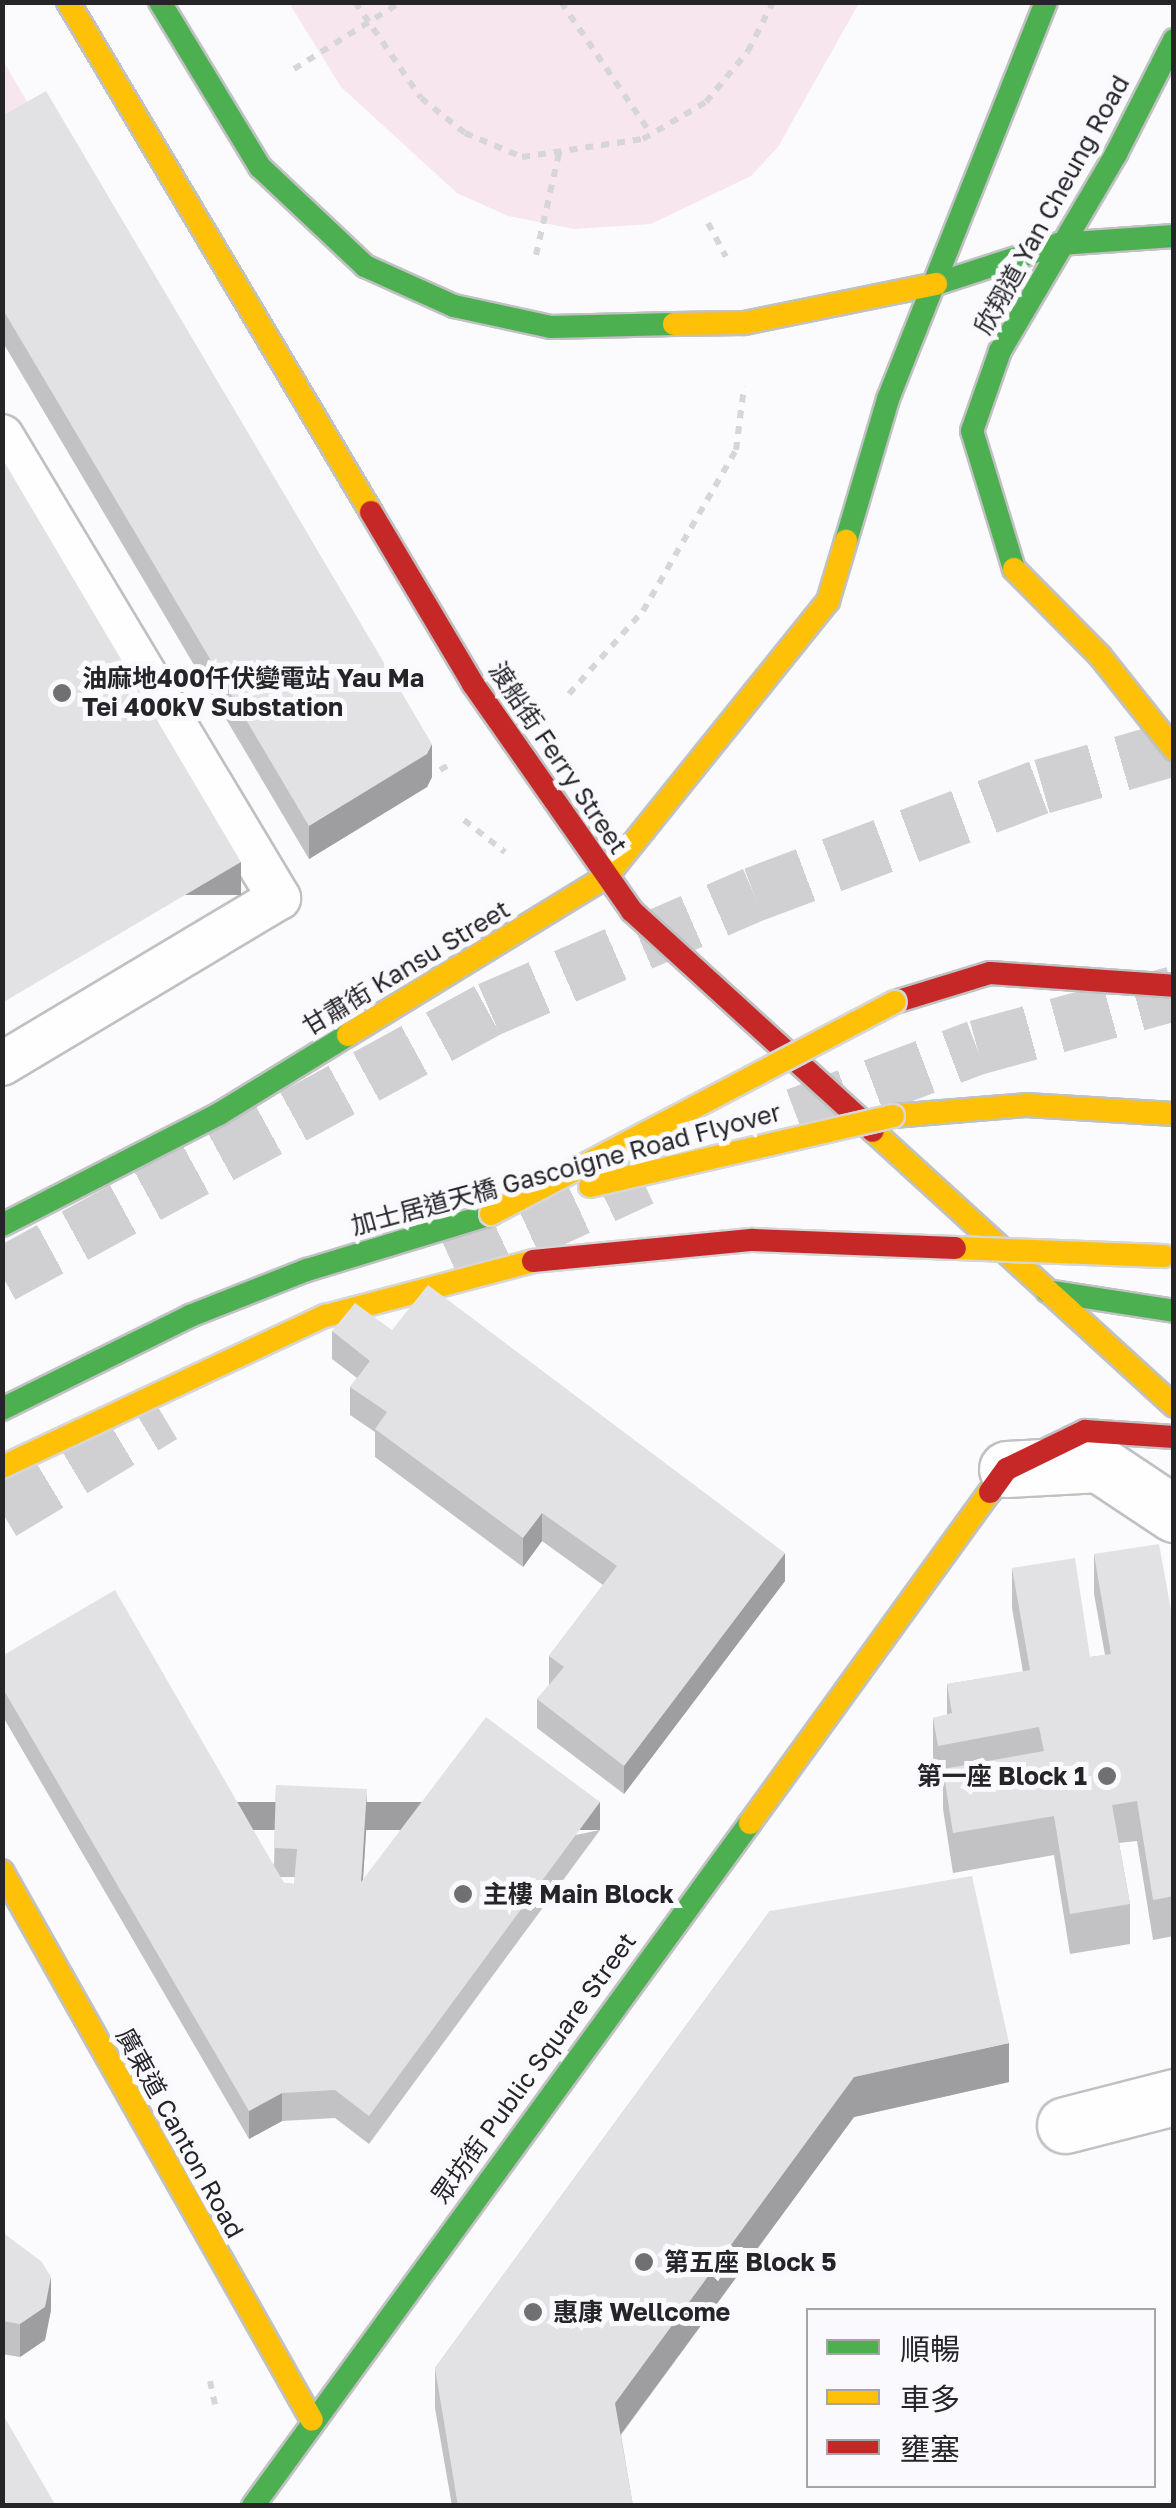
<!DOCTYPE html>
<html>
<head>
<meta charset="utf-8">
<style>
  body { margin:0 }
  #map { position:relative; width:1176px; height:2508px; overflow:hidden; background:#fbfbfd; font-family:"Golos Text","Noto Sans TC",sans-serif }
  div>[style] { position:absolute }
  .green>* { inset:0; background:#f8e6ee }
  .highway-tunnel>* { height:55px; margin-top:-27.5px; transform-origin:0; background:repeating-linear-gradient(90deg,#d0d0d2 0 55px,transparent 0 83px) }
  .path>* { height:6px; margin-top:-3px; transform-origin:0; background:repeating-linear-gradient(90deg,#d6d6d7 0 8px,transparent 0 16px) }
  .roads { filter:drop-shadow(2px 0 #c0c1c3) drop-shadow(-2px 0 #c0c1c3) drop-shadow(0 2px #c0c1c3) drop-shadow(0 -2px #c0c1c3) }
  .lane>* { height:42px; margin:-21px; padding:0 21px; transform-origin:21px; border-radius:21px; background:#fefeff }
  .street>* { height:55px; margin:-27.5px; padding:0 27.5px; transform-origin:27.5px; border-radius:27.5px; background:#fefeff }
  .fast>* { height:22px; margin:-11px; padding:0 11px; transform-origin:11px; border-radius:11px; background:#4caf50 }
  .slow>* { height:22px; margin:-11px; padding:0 11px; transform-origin:11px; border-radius:11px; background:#ffc107 }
  .jam>* { height:22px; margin:-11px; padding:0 11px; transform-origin:11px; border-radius:11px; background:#c62828 }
  .bridges { filter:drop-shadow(2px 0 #d6d6d7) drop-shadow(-2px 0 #d6d6d7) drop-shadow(0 2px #d6d6d7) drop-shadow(0 -2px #d6d6d7) }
  .slow-bridge>* { height:22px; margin:-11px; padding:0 11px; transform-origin:11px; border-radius:11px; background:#ffc107 }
  .jam-bridge>* { height:22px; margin:-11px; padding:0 11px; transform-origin:11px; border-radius:11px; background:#c62828 }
  .wall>* { inset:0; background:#c2c2c4 }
  .shaded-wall>* { inset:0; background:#9e9ea0; transform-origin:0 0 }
  .building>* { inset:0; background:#e2e2e4 }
  .dots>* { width:28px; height:28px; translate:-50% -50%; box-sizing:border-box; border:5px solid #fafafe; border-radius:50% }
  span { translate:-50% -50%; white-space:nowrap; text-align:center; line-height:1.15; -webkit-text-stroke:10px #fafafe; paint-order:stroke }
  .street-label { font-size:25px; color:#252528 }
  .poi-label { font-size:25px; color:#252528; font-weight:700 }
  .left { translate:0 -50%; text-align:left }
  .right { translate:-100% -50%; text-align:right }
  .frame { position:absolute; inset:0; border:5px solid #252528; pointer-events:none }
  .legend { position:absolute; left:806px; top:2308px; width:350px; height:180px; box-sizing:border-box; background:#fafafe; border:2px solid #a5a5a8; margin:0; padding:12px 18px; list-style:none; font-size:30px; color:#252528 }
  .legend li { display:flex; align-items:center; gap:20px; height:50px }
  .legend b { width:50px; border:2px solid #a5a5a8 }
</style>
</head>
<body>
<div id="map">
  <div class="green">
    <div style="clip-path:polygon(289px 3px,859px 3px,778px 147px,751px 176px,651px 224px,574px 229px,508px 216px,457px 193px,341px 87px)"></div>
    <div style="clip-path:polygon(2px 59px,41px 125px,2px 147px)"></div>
  </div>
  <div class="highway-tunnel">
    <div style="left:796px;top:1115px;width:193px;rotate:-20.6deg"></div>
    <div style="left:977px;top:1047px;width:204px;rotate:-15.3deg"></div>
    <div style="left:453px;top:1265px;width:208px;rotate:-24.7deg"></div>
    <div style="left:2px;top:1275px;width:555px;rotate:-28.64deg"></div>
    <div style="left:489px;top:1009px;width:289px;rotate:-23.5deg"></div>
    <div style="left:754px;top:894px;width:308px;rotate:-20.6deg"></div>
    <div style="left:1042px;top:786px;width:137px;rotate:-16.1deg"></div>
    <div style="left:2px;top:1512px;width:188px;rotate:-31.1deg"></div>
  </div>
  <div class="path">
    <div style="left:355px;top:2px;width:116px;rotate:55.5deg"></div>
    <div style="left:421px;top:98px;width:56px;rotate:38.5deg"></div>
    <div style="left:465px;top:133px;width:62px;rotate:22.8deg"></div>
    <div style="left:522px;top:157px;width:122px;rotate:-8.5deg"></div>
    <div style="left:643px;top:139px;width:73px;rotate:-30.4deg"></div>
    <div style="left:706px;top:102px;width:66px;rotate:-50.5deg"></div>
    <div style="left:748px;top:51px;width:55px;rotate:-63deg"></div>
    <div style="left:561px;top:2px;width:160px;rotate:55.7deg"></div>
    <div style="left:294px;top:69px;width:126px;rotate:-32.1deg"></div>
    <div style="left:708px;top:223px;width:38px;rotate:62deg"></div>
    <div style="left:536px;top:255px;width:105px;rotate:-77.3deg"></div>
    <div style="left:569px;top:694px;width:111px;rotate:-48.3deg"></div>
    <div style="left:643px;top:611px;width:186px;rotate:-60deg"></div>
    <div style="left:736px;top:450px;width:64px;rotate:-82.8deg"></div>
    <div style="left:440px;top:770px;width:14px;rotate:-30deg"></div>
    <div style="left:464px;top:820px;width:52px;rotate:38deg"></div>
    <div style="left:210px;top:2381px;width:24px;rotate:78deg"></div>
  </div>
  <div class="roads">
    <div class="lane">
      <div style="left:2px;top:436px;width:539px;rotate:59.05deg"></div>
      <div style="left:279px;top:898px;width:323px;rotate:149.1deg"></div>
    </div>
    <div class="street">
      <div style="left:1007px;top:1469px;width:92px;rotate:-3.1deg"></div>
      <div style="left:1099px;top:1464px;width:90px;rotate:33.7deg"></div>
      <div style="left:1065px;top:2125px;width:113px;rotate:-14.4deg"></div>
    </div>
    <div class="fast">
      <div style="left:160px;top:2px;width:193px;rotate:58.8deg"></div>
      <div style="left:260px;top:167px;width:144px;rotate:43.3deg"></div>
      <div style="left:365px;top:266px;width:98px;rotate:24.2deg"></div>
      <div style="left:454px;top:306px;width:99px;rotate:12.2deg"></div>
      <div style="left:551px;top:327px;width:123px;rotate:-1.4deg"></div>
      <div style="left:936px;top:284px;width:129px;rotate:-18deg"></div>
      <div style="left:1059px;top:244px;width:115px;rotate:-4deg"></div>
      <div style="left:846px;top:541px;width:148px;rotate:-73.5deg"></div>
      <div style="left:888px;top:399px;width:427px;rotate:-68.3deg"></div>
      <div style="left:1014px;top:569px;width:144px;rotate:-106.9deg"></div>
      <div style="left:972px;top:431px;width:85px;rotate:-70.7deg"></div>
      <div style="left:1000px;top:351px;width:229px;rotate:-59.5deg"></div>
      <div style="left:1116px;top:154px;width:128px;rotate:-63deg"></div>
      <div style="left:2px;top:1225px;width:244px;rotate:-27.1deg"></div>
      <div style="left:219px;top:1114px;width:151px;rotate:-31.5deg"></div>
      <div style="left:1047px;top:1291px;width:129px;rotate:8.9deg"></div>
      <div style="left:2px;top:1409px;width:210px;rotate:-26.3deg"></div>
      <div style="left:190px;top:1316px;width:126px;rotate:-21.5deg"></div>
      <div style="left:307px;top:1270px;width:192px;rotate:-16.9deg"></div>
      <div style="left:253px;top:2506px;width:845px;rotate:-53.96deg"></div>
    </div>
    <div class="slow">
      <div style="left:68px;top:2px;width:593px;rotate:59.28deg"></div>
      <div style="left:674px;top:324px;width:70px;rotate:-0.8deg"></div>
      <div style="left:744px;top:323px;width:196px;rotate:-11.5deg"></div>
      <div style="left:1014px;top:569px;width:122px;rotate:45.3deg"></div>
      <div style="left:1100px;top:656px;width:119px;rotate:51.5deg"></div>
      <div style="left:348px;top:1035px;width:303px;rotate:-31.5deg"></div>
      <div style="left:606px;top:877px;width:354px;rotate:-51.2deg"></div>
      <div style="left:828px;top:601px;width:63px;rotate:-73.3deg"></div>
      <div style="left:893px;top:1116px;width:133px;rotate:-4.7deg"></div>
      <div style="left:1026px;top:1105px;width:148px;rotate:3.5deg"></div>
      <div style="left:873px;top:1131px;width:408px;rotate:42.4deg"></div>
      <div style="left:750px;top:1823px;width:409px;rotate:-54.1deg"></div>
      <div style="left:2px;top:1871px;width:630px;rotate:60.55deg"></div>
    </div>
    <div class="jam">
      <div style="left:371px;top:512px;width:200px;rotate:59.3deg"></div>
      <div style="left:473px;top:684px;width:277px;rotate:55deg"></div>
      <div style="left:632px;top:911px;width:326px;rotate:42.4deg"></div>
      <div style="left:895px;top:1002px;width:99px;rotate:-17deg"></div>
      <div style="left:990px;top:973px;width:184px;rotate:4deg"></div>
      <div style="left:990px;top:1492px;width:29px;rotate:-54deg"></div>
      <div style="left:1007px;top:1469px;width:87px;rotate:-26deg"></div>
      <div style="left:1085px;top:1431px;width:89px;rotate:3.9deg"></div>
    </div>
  </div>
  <div class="bridges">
    <div class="slow-bridge">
      <div style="left:590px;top:1186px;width:311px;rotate:-13deg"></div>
      <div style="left:491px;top:1214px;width:456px;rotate:-27.7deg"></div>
      <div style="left:955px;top:1248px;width:209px;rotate:2.2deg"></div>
      <div style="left:2px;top:1467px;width:357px;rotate:-25.1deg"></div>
      <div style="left:325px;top:1316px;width:215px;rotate:-14.8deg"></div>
    </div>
    <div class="jam-bridge">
      <div style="left:533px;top:1261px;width:221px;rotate:-5.5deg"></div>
      <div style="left:753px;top:1240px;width:202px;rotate:2.3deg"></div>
    </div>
  </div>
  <div class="wall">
    <div style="clip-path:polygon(2px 116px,432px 777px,427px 787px,309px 859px,2px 341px)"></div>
    <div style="clip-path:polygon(392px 1330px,785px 1581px,624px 1794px,537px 1728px,537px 1699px,549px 1685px,549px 1656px,603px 1585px,542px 1541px,523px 1567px,375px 1457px,375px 1432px,350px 1415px,350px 1387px,357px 1378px,332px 1359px,332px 1331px)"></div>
    <div style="clip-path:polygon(1094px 1554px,1174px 1627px,1174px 1936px,1153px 1940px,1137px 1841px,1119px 1843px,1130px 1904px,1130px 1944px,1070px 1954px,1054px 1855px,953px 1873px,943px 1809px,943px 1784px,938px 1785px,933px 1758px,933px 1718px,947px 1715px,947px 1684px,1023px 1672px,1012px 1608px,1012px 1568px,1090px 1657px,1105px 1655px,1094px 1594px)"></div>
    <div style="clip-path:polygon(evenodd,2px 1656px,274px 1865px,276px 1785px,367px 1817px,363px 1879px,600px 1830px,369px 2144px,335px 2118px,282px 2121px,249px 2139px,2px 1715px,2px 1656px,280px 1877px,295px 1877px,294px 1884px,284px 1883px,280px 1877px)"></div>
    <div style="clip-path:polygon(770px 1911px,1009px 2082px,854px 2117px,621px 2435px,633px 2506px,452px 2506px,435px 2408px,435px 2368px)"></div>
    <div style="clip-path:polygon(2px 2232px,51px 2310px,45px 2340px,20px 2357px,2px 2354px)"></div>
  </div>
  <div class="shaded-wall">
    <div style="clip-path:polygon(432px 744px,432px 777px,427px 787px,309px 859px,309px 826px)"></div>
    <div style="left:241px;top:862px;width:33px;height:277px;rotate:90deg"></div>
    <div style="clip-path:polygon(542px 1513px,542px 1541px,523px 1567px,523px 1538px)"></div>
    <div style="clip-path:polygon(785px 1553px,785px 1581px,624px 1794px,624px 1766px)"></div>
    <div style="clip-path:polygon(367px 1789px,367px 1817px,361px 1910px,361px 1882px)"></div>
    <div style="left:600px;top:1802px;width:28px;height:390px;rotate:90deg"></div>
    <div style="clip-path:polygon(1009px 2043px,1009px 2082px,854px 2117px,615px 2442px,615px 2403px,854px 2077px)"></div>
    <div style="clip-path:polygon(282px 2093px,282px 2121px,249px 2139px,249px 2111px)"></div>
    <div style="clip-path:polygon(51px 2277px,51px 2310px,45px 2340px,20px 2357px,20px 2324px)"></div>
  </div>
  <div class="building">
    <div style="clip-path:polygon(46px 91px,432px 744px,427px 754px,309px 826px,2px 308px,2px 116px)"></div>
    <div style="clip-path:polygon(2px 458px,241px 862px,2px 1003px)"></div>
    <div style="clip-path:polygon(428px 1285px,785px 1553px,624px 1766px,537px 1699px,564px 1667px,549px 1656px,617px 1566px,542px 1513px,523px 1538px,375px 1429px,387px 1412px,350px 1387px,370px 1361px,332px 1331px,355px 1303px,392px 1330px)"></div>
    <div style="clip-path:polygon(1159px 1544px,1174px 1627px,1174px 1896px,1153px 1900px,1137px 1801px,1112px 1805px,1130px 1904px,1070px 1914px,1054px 1816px,953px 1833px,943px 1769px,1044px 1751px,1039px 1727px,938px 1746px,933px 1718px,952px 1713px,947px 1684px,1030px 1670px,1012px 1568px,1075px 1558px,1090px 1657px,1111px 1654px,1094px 1554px)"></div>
    <div style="clip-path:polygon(115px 1590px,284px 1883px,294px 1884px,297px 1849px,274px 1848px,276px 1785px,367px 1789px,361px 1882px,486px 1717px,600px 1802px,369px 2116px,335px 2090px,282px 2093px,249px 2111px,2px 1687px,2px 1656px)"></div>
    <div style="clip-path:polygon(972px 1876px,1009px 2043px,854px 2077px,615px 2403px,633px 2506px,458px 2506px,435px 2368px,770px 1911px)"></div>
    <div style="clip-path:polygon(2px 2232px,42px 2262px,51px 2277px,45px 2307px,20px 2324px,2px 2321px)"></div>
    <div style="clip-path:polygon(2px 2413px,56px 2506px,2px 2506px)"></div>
  </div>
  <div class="dots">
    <div style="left:62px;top:693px;background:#707073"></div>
    <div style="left:1107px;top:1776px;background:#707073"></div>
    <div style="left:463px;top:1894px;background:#707073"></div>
    <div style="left:644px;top:2262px;background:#707073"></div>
    <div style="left:533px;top:2312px;background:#707073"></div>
  </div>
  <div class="street-label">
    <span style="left:1052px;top:205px;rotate:-61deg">欣翔道 Yan Cheung Road</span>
    <span style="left:558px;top:758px;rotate:56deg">渡船街 Ferry Street</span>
    <span style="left:406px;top:968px;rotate:-31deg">甘肅街 Kansu Street</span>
    <span style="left:566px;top:1169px;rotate:-15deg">加士居道天橋 Gascoigne Road Flyover</span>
    <span style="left:534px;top:2068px;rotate:-54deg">眾坊街 Public Square Street</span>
    <span style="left:180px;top:2133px;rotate:61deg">廣東道 Canton Road</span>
  </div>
  <div class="poi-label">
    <span class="left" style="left:82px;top:693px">油麻地400仟伏變電站 Yau Ma<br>Tei 400kV Substation</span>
    <span class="right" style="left:1087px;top:1776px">第一座 Block 1</span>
    <span class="left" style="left:483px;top:1894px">主樓 Main Block</span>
    <span class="left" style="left:664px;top:2262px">第五座 Block 5</span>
    <span class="left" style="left:553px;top:2312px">惠康 Wellcome</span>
  </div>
  <div class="frame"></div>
  <ul class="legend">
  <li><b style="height:12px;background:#4caf50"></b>順暢</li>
  <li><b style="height:12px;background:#ffc107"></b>車多</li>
  <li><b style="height:12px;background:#c62828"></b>壅塞</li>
  </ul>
</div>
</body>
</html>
